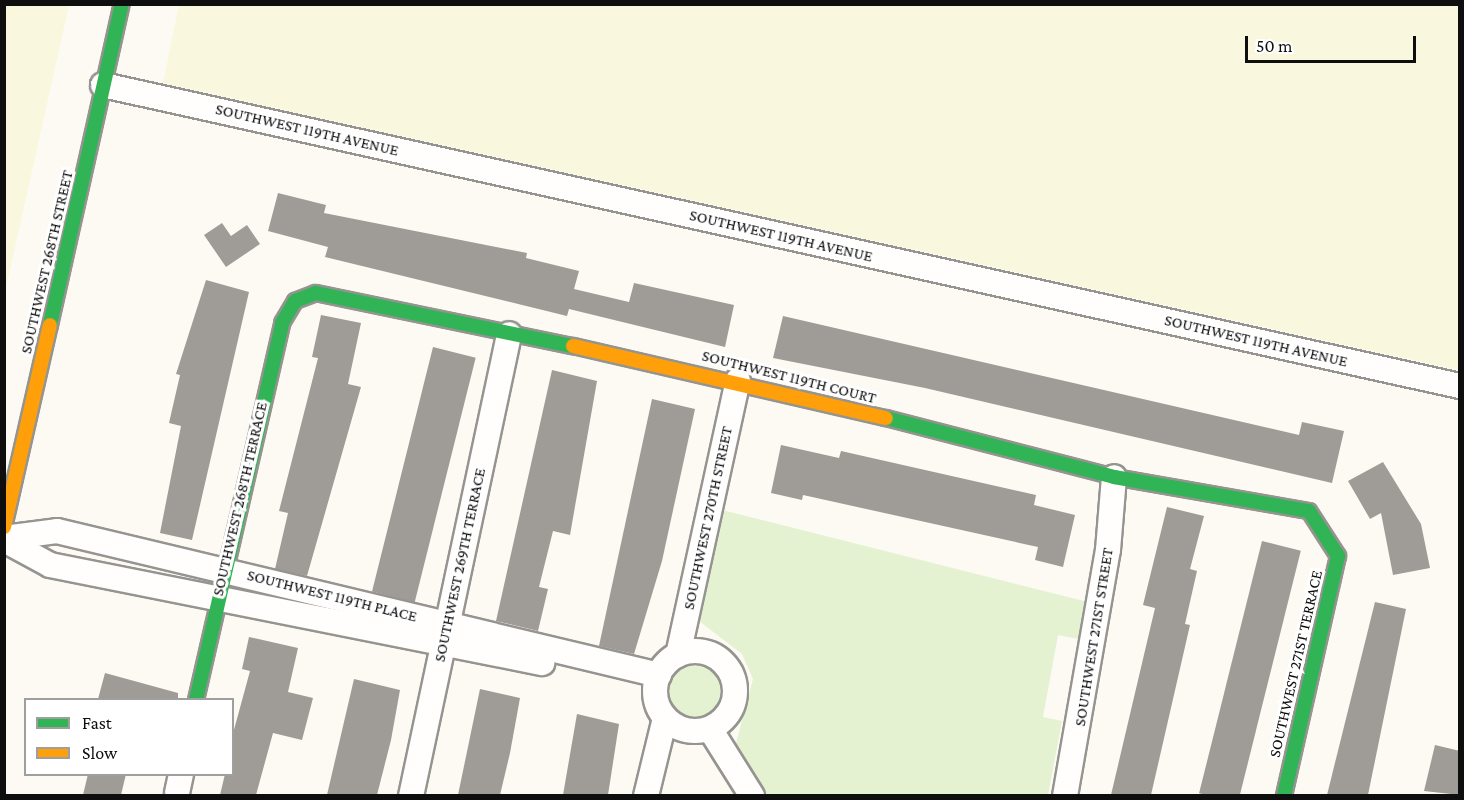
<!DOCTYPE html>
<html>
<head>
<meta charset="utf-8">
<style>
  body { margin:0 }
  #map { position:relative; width:1464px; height:800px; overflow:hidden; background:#fcfaf2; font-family:"Crimson Pro",serif }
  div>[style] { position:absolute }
  .farmland>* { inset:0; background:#f9f7de }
  .green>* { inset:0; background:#e4f2d2 }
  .round { border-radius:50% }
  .building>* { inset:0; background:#9f9c98; transform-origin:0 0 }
  .roads { filter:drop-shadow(2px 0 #959491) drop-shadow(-2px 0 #959491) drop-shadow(0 2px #959491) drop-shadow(0 -2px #959491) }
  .street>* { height:24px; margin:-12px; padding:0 12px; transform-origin:12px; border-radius:12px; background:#fffefd }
  .street>.ring { margin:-12px; padding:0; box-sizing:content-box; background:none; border:24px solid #fffefd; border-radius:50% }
  .fast>* { height:14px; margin:-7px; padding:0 7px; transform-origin:7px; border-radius:7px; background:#30b455 }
  .slow>* { height:14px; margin:-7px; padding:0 7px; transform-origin:7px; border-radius:7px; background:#ff9f0a }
  span { translate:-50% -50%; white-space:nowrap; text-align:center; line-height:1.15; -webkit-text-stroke:6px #fff; paint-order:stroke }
  .street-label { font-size:16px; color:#0e0e0e }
  .frame { position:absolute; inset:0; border:6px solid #0e0e0e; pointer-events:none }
  .legend { position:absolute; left:24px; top:698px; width:210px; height:78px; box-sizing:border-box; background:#fff; border:2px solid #9f9f9f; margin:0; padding:8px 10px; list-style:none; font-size:18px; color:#0e0e0e }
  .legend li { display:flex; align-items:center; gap:12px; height:30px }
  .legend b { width:30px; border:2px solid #9f9f9f }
  .scale { position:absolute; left:1245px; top:36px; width:171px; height:27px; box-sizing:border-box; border:3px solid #0e0e0e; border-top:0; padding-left:8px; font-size:18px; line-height:21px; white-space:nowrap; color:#0e0e0e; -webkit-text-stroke:4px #fff; paint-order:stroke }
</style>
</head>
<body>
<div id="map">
  <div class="farmland">
    <div style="clip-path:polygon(5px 4px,69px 5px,5px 292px,4px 5px)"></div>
    <div style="clip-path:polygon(179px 5px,1459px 5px,1459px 370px,163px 83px)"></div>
  </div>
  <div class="green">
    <div style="clip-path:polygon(722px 510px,1088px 602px,1079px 639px,1058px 635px,1043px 717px,1062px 721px,1048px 795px,764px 795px,736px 743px,753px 679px,742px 654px,699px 621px)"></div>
    <div class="round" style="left:664px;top:659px;width:62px;height:62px"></div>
  </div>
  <div class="building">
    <div style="clip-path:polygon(278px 193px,326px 205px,324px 213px,527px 253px,526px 258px,579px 271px,574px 289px,629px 302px,634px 283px,734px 305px,725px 347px,569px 309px,567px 316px,325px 257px,328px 247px,268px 231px)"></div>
    <div style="clip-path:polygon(222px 223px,231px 236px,247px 225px,260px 244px,226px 267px,204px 235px)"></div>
    <div style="clip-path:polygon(206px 280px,249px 292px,192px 540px,160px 533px,181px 426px,169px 423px,180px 375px,176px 374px)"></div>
    <div style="clip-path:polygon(321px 315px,361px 323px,348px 384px,361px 387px,307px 576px,275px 569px,288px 513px,279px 511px,318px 358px,312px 357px)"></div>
    <div style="clip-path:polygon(783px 316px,1299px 435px,1302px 422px,1344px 431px,1332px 483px,925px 388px,773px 358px)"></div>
    <div style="left:433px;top:347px;width:44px;height:252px;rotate:14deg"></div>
    <div style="clip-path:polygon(552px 370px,597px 381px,570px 535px,553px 531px,539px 587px,548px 589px,538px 631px,496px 621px)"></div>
    <div style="clip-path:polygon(652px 399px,695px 409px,662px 561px,634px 654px,599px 646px)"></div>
    <div style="clip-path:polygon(781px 445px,839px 458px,841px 451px,1036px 495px,1034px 505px,1075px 515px,1063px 567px,1035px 560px,1038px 547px,803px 495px,802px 500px,771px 493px)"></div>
    <div style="clip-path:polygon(1383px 462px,1421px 524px,1430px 568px,1393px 575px,1381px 513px,1370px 519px,1348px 481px)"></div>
    <div style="clip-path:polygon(1167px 507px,1204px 516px,1190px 569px,1197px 571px,1185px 624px,1190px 625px,1151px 795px,1111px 795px,1155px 608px,1143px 605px)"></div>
    <div style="left:1262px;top:541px;width:40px;height:260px;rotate:14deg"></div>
    <div style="clip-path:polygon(1375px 602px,1406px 609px,1368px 795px,1327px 795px)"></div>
    <div style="clip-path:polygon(249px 637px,298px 648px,288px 692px,313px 698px,302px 740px,273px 733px,256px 795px,220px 795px,225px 774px,232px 774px,232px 737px,250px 671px,242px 669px)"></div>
    <div style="clip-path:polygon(105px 673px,178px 693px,178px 699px,98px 699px)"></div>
    <div style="clip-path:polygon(354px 679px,400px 690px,391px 740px,377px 795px,327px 795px)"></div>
    <div style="clip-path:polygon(480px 689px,520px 698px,510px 753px,500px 795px,458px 795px)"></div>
    <div style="clip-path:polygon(577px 714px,619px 724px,608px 795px,563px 795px)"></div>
    <div style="clip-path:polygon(1435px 745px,1460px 751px,1460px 795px,1424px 791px)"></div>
    <div style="clip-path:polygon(88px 774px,126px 774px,121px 795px,83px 795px)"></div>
  </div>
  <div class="roads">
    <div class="street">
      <div style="left:103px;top:85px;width:1390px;rotate:12.51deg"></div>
      <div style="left:4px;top:538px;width:53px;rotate:-7.5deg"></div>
      <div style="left:57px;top:531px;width:619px;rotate:13.45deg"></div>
      <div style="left:4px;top:540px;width:52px;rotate:28.5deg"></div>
      <div style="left:50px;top:565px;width:502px;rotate:11.27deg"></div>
      <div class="ring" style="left:655px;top:651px;width:56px;height:56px"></div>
      <div style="left:678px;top:655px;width:281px;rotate:-77.7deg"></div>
      <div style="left:710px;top:729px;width:79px;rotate:57.9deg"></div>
      <div style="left:177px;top:793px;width:19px;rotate:-78deg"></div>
      <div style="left:411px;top:796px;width:472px;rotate:-78deg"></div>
      <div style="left:646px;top:796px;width:80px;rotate:-76.3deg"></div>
      <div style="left:1065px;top:796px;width:250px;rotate:-80.1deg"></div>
      <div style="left:1108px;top:550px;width:73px;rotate:-85.3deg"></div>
    </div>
    <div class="fast">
      <div style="left:50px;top:325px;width:329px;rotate:-77.4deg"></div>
      <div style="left:886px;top:418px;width:236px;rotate:14.5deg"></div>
      <div style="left:1114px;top:477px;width:198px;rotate:9.9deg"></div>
      <div style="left:1309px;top:511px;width:54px;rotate:57.2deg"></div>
      <div style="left:1338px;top:556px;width:246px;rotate:102.7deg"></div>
      <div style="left:196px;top:700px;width:387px;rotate:-77.1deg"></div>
      <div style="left:282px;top:323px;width:26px;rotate:-59deg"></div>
      <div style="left:295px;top:301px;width:22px;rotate:-21deg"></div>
      <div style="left:316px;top:293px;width:262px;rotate:11.7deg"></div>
    </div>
    <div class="slow">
      <div style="left:573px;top:346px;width:321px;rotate:13deg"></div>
      <div style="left:4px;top:527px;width:207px;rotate:-77.2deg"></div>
    </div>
  </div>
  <div class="street-label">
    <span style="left:307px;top:130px;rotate:13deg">SOUTHWEST 119TH AVENUE</span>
    <span style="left:781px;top:236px;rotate:13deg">SOUTHWEST 119TH AVENUE</span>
    <span style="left:47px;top:262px;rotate:-77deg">SOUTHWEST 268TH STREET</span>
    <span style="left:1256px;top:341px;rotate:13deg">SOUTHWEST 119TH AVENUE</span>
    <span style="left:789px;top:377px;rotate:14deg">SOUTHWEST 119TH COURT</span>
    <span style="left:240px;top:499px;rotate:-77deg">SOUTHWEST 268TH TERRACE</span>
    <span style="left:708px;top:518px;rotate:-78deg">SOUTHWEST 270TH STREET</span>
    <span style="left:460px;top:565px;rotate:-78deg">SOUTHWEST 269TH TERRACE</span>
    <span style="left:332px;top:596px;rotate:14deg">SOUTHWEST 119TH PLACE</span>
    <span style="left:1094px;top:637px;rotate:-81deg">SOUTHWEST 271ST STREET</span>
    <span style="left:1296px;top:664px;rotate:-77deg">SOUTHWEST 271ST TERRACE</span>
  </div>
  <div class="frame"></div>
  <ul class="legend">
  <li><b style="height:8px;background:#30b455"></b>Fast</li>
  <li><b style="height:8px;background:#ff9f0a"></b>Slow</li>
  </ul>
  <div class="scale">50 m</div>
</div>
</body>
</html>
